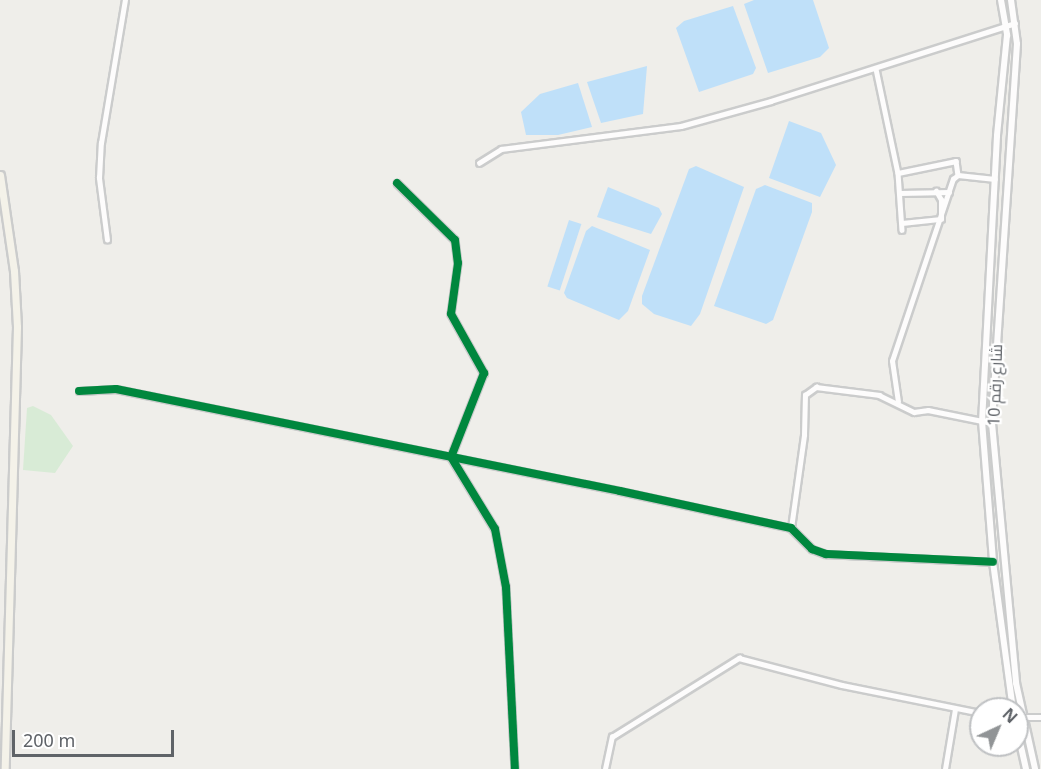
<!DOCTYPE html>
<html>
<head>
<meta charset="utf-8">
<style>
  body { margin:0 }
  #map { position:relative; width:1041px; height:769px; overflow:hidden; background:#efeeea; font-family:"Noto Sans",Cairo,sans-serif }
  div>[style] { position:absolute }
  .green>* { inset:0; background:#d8ebd6 }
  .water>* { inset:0; background:#bfe0f9; transform-origin:0 0 }
  .roads { filter:drop-shadow(2px 0 #cbcccc) drop-shadow(-2px 0 #cbcccc) drop-shadow(0 2px #cbcccc) drop-shadow(0 -2px #cbcccc) }
  .minor>* { height:4.5px; margin:-2.25px; padding:0 2.25px; transform-origin:2.25px; border-radius:2.25px; background:#fdfcfc }
  .tertiary>* { height:5px; margin:-2.5px; padding:0 2.5px; transform-origin:2.5px; border-radius:2.5px; background:#fdfcfc }
  .secondary>* { height:6px; margin:-3px; padding:0 3px; transform-origin:3px; border-radius:3px; background:#fdfcfc }
  .primary>* { height:7px; margin:-3.5px; padding:0 3.5px; transform-origin:3.5px; border-radius:3.5px; background:#f4f2e9 }
  .cycleway>* { height:8px; margin:-4px; padding:0 4px; transform-origin:4px; border-radius:4px; background:#00873e }
  span { translate:-50% -50%; white-space:nowrap; text-align:center; line-height:1.15; -webkit-text-stroke:4.5px #fff; paint-order:stroke }
  .street-label { font-size:16px; color:#5f6368 }
  .north { position:absolute; left:969px; top:697px; width:60px; height:60px; box-sizing:border-box; background:#fff; border:2px solid #bfc1c3; border-radius:50%; rotate:44deg; font-size:16px; font-weight:700; line-height:24px; text-align:center; color:#5f6368 }
  .north::after { content:''; display:block; margin:auto; width:21px; height:27px; background:#919496; clip-path:polygon(50% 0,100% 100%,50% 72%,0 100%) }
  .scale { position:absolute; left:12px; top:730px; width:162px; height:27px; box-sizing:border-box; border:3px solid #5f6368; border-top:0; padding-left:8px; font-size:18px; line-height:21px; white-space:nowrap; color:#5f6368; -webkit-text-stroke:4px #fff; paint-order:stroke }
</style>
</head>
<body>
<div id="map">
  <div class="green">
    <div style="clip-path:polygon(33px 406px,51px 415px,73px 446px,55px 473px,23px 470px,27px 408px)"></div>
  </div>
  <div class="water">
    <div style="clip-path:polygon(754px 0,813px 0,829px 48px,820px 57px,768px 73px,744px 4px)"></div>
    <div style="clip-path:polygon(733px 6px,756px 68px,753px 74px,699px 92px,676px 28px,684px 21px)"></div>
    <div style="clip-path:polygon(647px 66px,643px 114px,601px 123px,587px 82px)"></div>
    <div style="clip-path:polygon(578px 83px,592px 127px,558px 135px,526px 135px,521px 112px,540px 94px)"></div>
    <div style="clip-path:polygon(789px 121px,821px 133px,836px 165px,820px 197px,769px 178px)"></div>
    <div style="clip-path:polygon(696px 166px,744px 187px,700px 314px,691px 326px,654px 314px,642px 304px,642px 296px,689px 169px)"></div>
    <div style="clip-path:polygon(765px 185px,812px 203px,812px 212px,773px 320px,766px 324px,714px 306px,756px 189px)"></div>
    <div style="clip-path:polygon(608px 187px,659px 208px,662px 214px,651px 234px,597px 217px)"></div>
    <div style="left:569px;top:220px;width:13px;height:70px;rotate:18deg"></div>
    <div style="clip-path:polygon(592px 226px,650px 250px,628px 311px,619px 320px,567px 298px,564px 293px,586px 231px)"></div>
  </div>
  <div class="roads">
    <div class="minor">
      <div style="left:876px;top:69px;width:106px;rotate:78.1deg"></div>
      <div style="left:898px;top:173px;width:57px;rotate:86deg"></div>
      <div style="left:479px;top:163px;width:26px;rotate:-32deg"></div>
      <div style="left:501px;top:149px;width:181px;rotate:-7.3deg"></div>
      <div style="left:681px;top:126px;width:93px;rotate:-15.5deg"></div>
      <div style="left:771px;top:101px;width:256px;rotate:-17.7deg"></div>
      <div style="left:898px;top:173px;width:59px;rotate:-11.7deg"></div>
      <div style="left:956px;top:161px;width:14px;rotate:82deg"></div>
      <div style="left:397px;top:183px;width:81px;rotate:44.5deg"></div>
      <div style="left:455px;top:240px;width:23px;rotate:83deg"></div>
      <div style="left:458px;top:263px;width:51px;rotate:97.8deg"></div>
      <div style="left:451px;top:314px;width:68px;rotate:60.8deg"></div>
      <div style="left:484px;top:373px;width:90px;rotate:111.4deg"></div>
      <div style="left:451px;top:457px;width:84px;rotate:58.6deg"></div>
      <div style="left:495px;top:529px;width:59px;rotate:79.3deg"></div>
      <div style="left:506px;top:587px;width:182px;rotate:87.2deg"></div>
      <div style="left:900px;top:193px;width:49px;rotate:-1.2deg"></div>
      <div style="left:902px;top:223px;width:39px;rotate:-6deg"></div>
      <div style="left:941px;top:219px;width:19px;rotate:-90deg"></div>
      <div style="left:941px;top:200px;width:10px;rotate:-119deg"></div>
      <div style="left:107px;top:240px;width:63px;rotate:-97.4deg"></div>
      <div style="left:99px;top:178px;width:35px;rotate:-87deg"></div>
      <div style="left:101px;top:143px;width:145px;rotate:-80.5deg"></div>
      <div style="left:79px;top:391px;width:37px;rotate:-3deg"></div>
      <div style="left:116px;top:389px;width:514px;rotate:11.44deg"></div>
      <div style="left:620px;top:491px;width:175px;rotate:12.2deg"></div>
      <div style="left:791px;top:528px;width:30px;rotate:45deg"></div>
      <div style="left:812px;top:549px;width:15px;rotate:20deg"></div>
      <div style="left:826px;top:554px;width:167px;rotate:2.7deg"></div>
      <div style="left:898px;top:402px;width:41px;rotate:-98.3deg"></div>
      <div style="left:892px;top:361px;width:192px;rotate:-71.5deg"></div>
      <div style="left:953px;top:179px;width:6px;rotate:-39deg"></div>
      <div style="left:958px;top:175px;width:37px;rotate:6deg"></div>
      <div style="left:791px;top:528px;width:94px;rotate:-82deg"></div>
      <div style="left:804px;top:435px;width:40px;rotate:-88.6deg"></div>
      <div style="left:805px;top:395px;width:14px;rotate:-36deg"></div>
      <div style="left:816px;top:387px;width:64px;rotate:7.2deg"></div>
      <div style="left:879px;top:395px;width:39px;rotate:26deg"></div>
      <div style="left:914px;top:412px;width:14px;rotate:-8deg"></div>
      <div style="left:928px;top:410px;width:65px;rotate:11.5deg"></div>
      <div style="left:605px;top:769px;width:33px;rotate:-78deg"></div>
      <div style="left:612px;top:737px;width:150px;rotate:-31.9deg"></div>
      <div style="left:739px;top:658px;width:106px;rotate:14.7deg"></div>
      <div style="left:842px;top:685px;width:142px;rotate:11.4deg"></div>
      <div style="left:945px;top:769px;width:61px;rotate:-80.5deg"></div>
    </div>
    <div class="tertiary">
      <div style="left:1017px;top:717px;width:24px"></div>
    </div>
    <div class="secondary">
      <div style="left:1001px;top:0;width:36px;rotate:80deg"></div>
      <div style="left:1007px;top:35px;width:101px;rotate:95.7deg"></div>
      <div style="left:997px;top:136px;width:285px;rotate:93deg"></div>
      <div style="left:982px;top:421px;width:141px;rotate:85.5deg"></div>
      <div style="left:993px;top:562px;width:148px;rotate:82.3deg"></div>
      <div style="left:1011px;top:0;width:44px;rotate:82.2deg"></div>
      <div style="left:1017px;top:44px;width:380px;rotate:93.8deg"></div>
      <div style="left:992px;top:423px;width:261px;rotate:84.7deg"></div>
      <div style="left:1016px;top:683px;width:88px;rotate:77.5deg"></div>
      <div style="left:1017px;top:729px;width:41px;rotate:77.3deg"></div>
    </div>
    <div class="primary">
      <div style="left:0;top:175px;width:97px;rotate:81.7deg"></div>
      <div style="left:14px;top:271px;width:56px;rotate:86.9deg"></div>
      <div style="left:17px;top:327px;width:442px;rotate:91.6deg"></div>
    </div>
  </div>
  <div class="cycleway">
    <div style="left:397px;top:183px;width:81px;rotate:44.5deg"></div>
    <div style="left:455px;top:240px;width:23px;rotate:83deg"></div>
    <div style="left:458px;top:263px;width:51px;rotate:97.8deg"></div>
    <div style="left:451px;top:314px;width:68px;rotate:60.8deg"></div>
    <div style="left:484px;top:373px;width:90px;rotate:111.4deg"></div>
    <div style="left:451px;top:457px;width:84px;rotate:58.6deg"></div>
    <div style="left:495px;top:529px;width:59px;rotate:79.3deg"></div>
    <div style="left:506px;top:587px;width:182px;rotate:87.2deg"></div>
    <div style="left:79px;top:391px;width:37px;rotate:-3deg"></div>
    <div style="left:116px;top:389px;width:514px;rotate:11.44deg"></div>
    <div style="left:620px;top:491px;width:175px;rotate:12.2deg"></div>
    <div style="left:791px;top:528px;width:30px;rotate:45deg"></div>
    <div style="left:812px;top:549px;width:15px;rotate:20deg"></div>
    <div style="left:826px;top:554px;width:167px;rotate:2.7deg"></div>
  </div>
  <div class="street-label">
    <span style="left:995px;top:385px;rotate:-88deg">شارع رقم 10</span>
  </div>
  <div class="north">N</div>
  <div class="scale">200 m</div>
</div>
</body>
</html>
